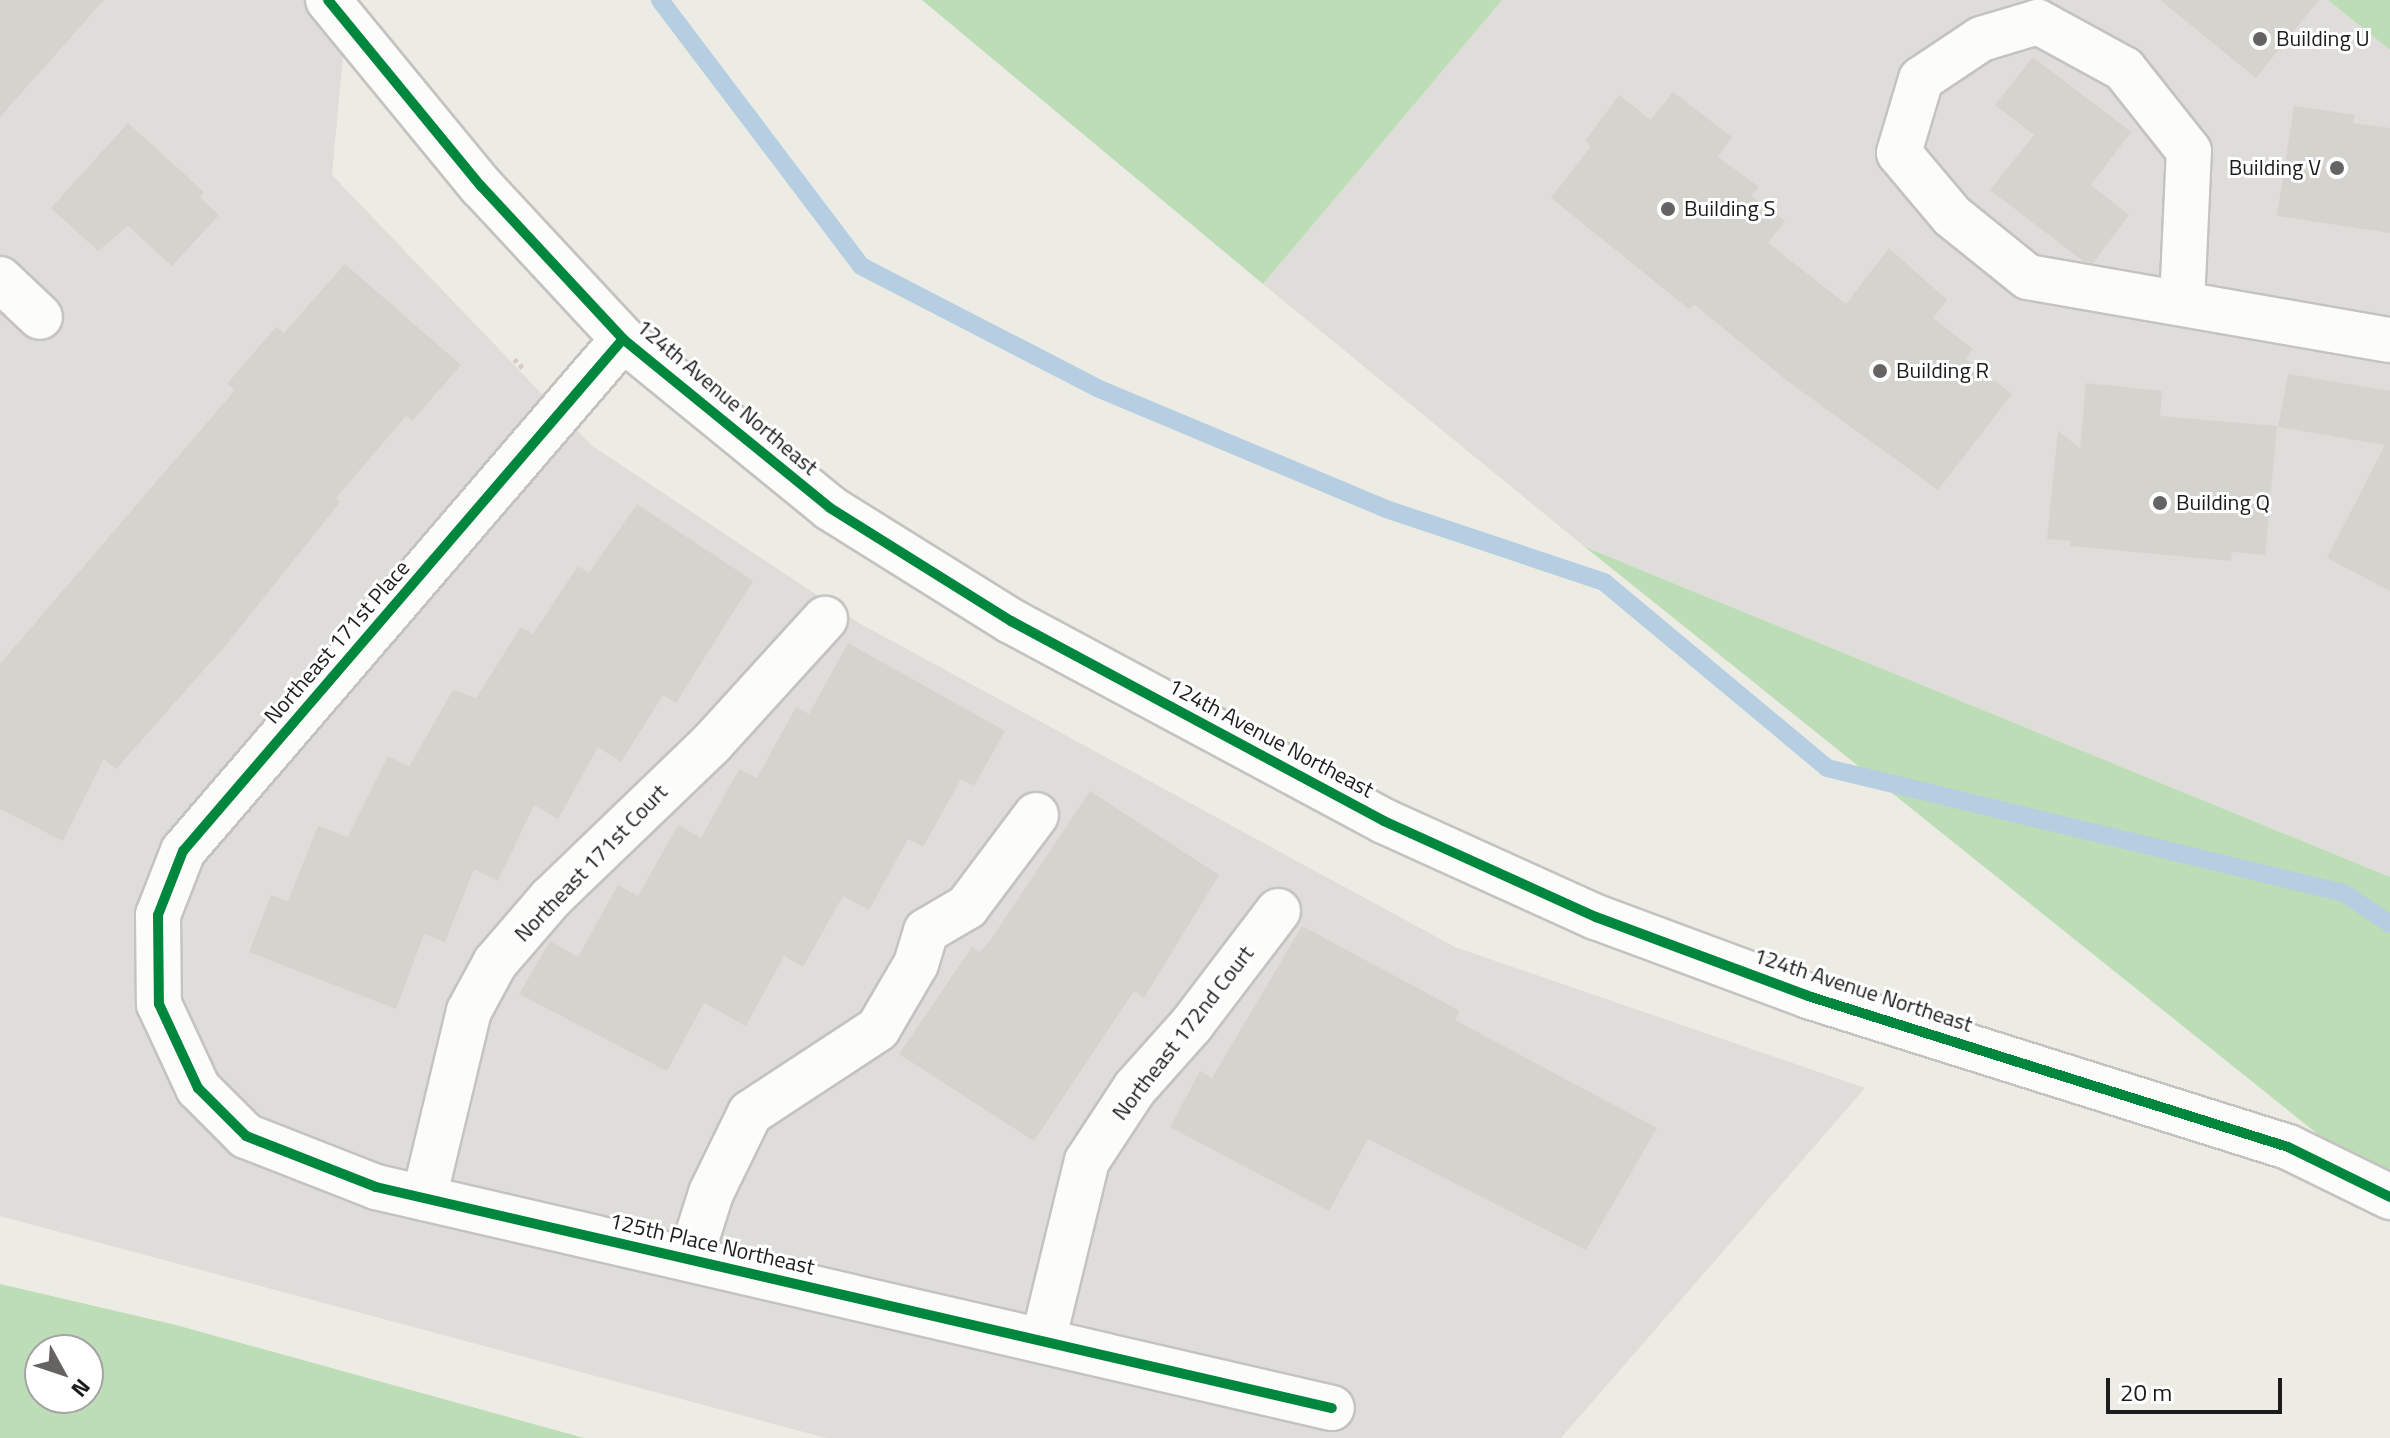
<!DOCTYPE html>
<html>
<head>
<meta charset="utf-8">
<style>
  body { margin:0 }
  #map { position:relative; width:2390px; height:1438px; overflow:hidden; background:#ecebe4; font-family:"Titillium Web",sans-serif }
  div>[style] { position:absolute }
  .residential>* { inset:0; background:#dfddda }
  .forest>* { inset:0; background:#bdddb6 }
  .parking>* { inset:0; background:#deddda; transform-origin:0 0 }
  .stream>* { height:18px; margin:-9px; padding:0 9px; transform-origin:9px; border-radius:9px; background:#b5cee2 }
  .building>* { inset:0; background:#d4d3cd }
  .path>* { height:5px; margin-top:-2.5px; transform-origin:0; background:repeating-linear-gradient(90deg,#d7cbc4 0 4px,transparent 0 8px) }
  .roads { filter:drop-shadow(2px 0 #c4c3c0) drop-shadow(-2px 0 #c4c3c0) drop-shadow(0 2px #c4c3c0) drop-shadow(0 -2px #c4c3c0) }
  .minor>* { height:44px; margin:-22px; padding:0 22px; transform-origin:22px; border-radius:22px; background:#fcfcfb }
  .cycleway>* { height:10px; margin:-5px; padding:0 5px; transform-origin:5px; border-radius:5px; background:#00873e }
  .dots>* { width:22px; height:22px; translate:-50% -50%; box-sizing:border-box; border:4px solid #fff; border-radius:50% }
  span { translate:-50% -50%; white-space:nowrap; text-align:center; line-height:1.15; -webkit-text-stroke:6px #fff; paint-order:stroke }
  .poi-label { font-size:22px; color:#1c1c1c }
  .left { translate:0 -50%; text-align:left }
  .right { translate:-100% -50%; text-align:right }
  .street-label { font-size:22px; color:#1c1c1c }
  .north { position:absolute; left:24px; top:1334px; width:80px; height:80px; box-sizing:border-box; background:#fff; border:2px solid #a4a4a4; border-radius:50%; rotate:130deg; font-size:22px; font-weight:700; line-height:32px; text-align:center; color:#1c1c1c }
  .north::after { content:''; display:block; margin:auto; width:28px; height:36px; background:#656462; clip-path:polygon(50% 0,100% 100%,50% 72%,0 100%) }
  .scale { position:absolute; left:2106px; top:1378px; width:176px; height:36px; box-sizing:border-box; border:4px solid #1c1c1c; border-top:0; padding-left:10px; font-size:24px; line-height:28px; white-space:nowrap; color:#1c1c1c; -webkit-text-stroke:6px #fff; paint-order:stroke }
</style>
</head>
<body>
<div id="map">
  <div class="residential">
    <div style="clip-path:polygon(0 0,328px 0,346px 23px,332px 175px,591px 445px,859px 623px,1455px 947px,1865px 1088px,1561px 1438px,826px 1438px,0 1216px)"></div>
    <div style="clip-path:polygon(1502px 0,2328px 0,2390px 50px,2390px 877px,1585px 547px,1263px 284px)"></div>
  </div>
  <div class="forest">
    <div style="clip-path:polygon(922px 0,1502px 0,1263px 284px)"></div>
    <div style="clip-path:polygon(2328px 0,2390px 0,2390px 50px)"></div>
    <div style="clip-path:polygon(1585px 547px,2390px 877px,2390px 1192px)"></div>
    <div style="clip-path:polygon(evenodd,0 1284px,176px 1325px,584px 1438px,0 1438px,0 1284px,40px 1350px,88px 1350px,88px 1398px,40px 1398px,40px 1350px)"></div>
  </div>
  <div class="parking">
    <div style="clip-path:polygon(107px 1008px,129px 1070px,160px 1124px,203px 1174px,171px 1204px,103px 1125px,70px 1061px,62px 1022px)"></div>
    <div style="clip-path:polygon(370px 1053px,429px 1061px,416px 1127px,353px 1113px)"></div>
    <div style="left:483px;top:1084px;width:47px;height:56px;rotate:11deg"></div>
    <div style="clip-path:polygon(821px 1098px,883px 1120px,869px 1163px,908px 1173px,891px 1235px,851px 1223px,869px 1163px,806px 1142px)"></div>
    <div style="left:745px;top:1137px;width:49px;height:55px;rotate:13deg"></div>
    <div style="left:981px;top:1196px;width:53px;height:52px;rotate:15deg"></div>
    <div style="left:1096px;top:1216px;width:52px;height:56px;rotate:17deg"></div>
    <div style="left:1476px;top:1292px;width:48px;height:51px;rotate:78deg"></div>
    <div style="clip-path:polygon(1503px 1388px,1516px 1435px,1459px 1438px,1449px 1402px)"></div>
  </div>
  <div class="stream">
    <div style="left:660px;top:0;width:333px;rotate:52.9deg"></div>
    <div style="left:861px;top:266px;width:266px;rotate:27.3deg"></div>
    <div style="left:1097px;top:388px;width:313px;rotate:22.7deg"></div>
    <div style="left:1386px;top:509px;width:230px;rotate:18.5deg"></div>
    <div style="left:1604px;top:582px;width:290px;rotate:39.8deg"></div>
    <div style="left:1827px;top:768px;width:532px;rotate:13.59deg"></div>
    <div style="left:2344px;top:893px;width:55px;rotate:34deg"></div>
  </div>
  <div class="building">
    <div style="clip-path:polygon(0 0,104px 0,0 117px)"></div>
    <div style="clip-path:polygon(2160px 0,2319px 0,2256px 78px)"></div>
    <div style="clip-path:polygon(2033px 57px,2131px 132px,2091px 185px,2129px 215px,2093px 263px,2083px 261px,1990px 190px,2034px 135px,1995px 105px)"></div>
    <div style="clip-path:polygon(1673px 92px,1732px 137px,1718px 157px,1759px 187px,1751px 196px,1785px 221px,1768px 243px,1846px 304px,1889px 248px,1947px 300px,1933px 318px,1973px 349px,1966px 359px,2012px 394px,1938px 490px,1786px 380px,1694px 304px,1689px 309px,1551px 198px,1591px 146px,1585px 141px,1619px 95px,1651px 120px)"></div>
    <div style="clip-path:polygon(2294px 106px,2355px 115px,2353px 123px,2390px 128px,2390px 233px,2277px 216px)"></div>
    <div style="clip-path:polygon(128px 123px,204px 192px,200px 197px,219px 215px,172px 266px,128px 226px,98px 251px,51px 208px)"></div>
    <div style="clip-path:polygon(345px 264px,461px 365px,412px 421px,406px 416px,336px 498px,340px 502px,226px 645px,116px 769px,104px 759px,63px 841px,0 809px,0 664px,235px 390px,227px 384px,276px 327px,284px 333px)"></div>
    <div style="clip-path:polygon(2288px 374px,2390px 391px,2390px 591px,2327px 558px,2385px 445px,2278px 427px)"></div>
    <div style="clip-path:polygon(2086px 383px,2162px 391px,2160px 416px,2277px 426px,2265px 555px,2232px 552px,2231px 561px,2070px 546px,2070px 541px,2047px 539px,2058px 431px,2080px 448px)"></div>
    <div style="clip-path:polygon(637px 504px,753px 581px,676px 703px,663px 695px,621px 762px,598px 747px,558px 819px,534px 805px,498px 881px,474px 869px,445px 942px,424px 934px,396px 1009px,249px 952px,271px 895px,288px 901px,318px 826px,348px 837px,388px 756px,409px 767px,453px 690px,476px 698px,521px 627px,533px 634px,578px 566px,589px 573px)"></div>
    <div style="clip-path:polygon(848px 643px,1005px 731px,974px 786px,961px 779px,923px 847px,908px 839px,869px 910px,843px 896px,803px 967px,784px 956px,746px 1026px,704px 1003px,667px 1071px,519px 994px,550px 941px,578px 957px,618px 885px,638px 896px,678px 825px,701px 838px,739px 769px,757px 778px,796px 707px,809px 714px)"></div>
    <div style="clip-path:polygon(1090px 791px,1219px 875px,1144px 998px,1134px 991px,1034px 1141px,899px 1054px,972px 947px,980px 952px,989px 942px)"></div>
    <div style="clip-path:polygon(1302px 926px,1460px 1011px,1455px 1020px,1657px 1128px,1586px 1250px,1368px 1139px,1329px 1211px,1170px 1127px,1200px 1071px,1212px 1078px)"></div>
  </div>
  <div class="path">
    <div style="left:514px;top:359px;width:13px;rotate:45deg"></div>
  </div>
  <div class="roads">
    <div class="minor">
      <div style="left:328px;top:0;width:241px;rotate:50.6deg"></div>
      <div style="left:481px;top:186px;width:209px;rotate:47.1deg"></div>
      <div style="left:623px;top:339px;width:267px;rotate:39.2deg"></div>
      <div style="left:830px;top:508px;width:213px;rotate:32deg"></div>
      <div style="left:1011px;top:621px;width:423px;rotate:28.2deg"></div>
      <div style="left:1384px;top:821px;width:233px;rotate:24.4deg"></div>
      <div style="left:1596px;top:917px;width:226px;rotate:20.4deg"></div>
      <div style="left:1808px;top:996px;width:503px;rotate:17.46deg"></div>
      <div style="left:2288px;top:1147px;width:114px;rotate:26.1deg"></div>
      <div style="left:0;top:279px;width:55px;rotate:43.5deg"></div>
      <div style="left:2182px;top:303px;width:152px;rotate:-87.4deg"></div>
      <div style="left:2189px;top:151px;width:105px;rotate:-128.4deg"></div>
      <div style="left:2124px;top:69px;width:98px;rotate:-151.3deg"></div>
      <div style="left:2038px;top:22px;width:59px;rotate:163.4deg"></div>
      <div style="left:1981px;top:39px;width:72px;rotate:146.3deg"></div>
      <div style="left:1921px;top:79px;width:77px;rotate:106.6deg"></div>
      <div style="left:1899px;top:153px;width:82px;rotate:49.9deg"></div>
      <div style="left:1952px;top:216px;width:97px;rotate:38.8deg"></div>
      <div style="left:2028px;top:277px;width:367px;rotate:9.9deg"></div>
      <div style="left:623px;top:339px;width:675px;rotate:130.67deg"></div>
      <div style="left:183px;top:851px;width:69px;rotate:111.3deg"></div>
      <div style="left:158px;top:915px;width:89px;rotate:89.4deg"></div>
      <div style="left:159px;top:1004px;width:93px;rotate:65.1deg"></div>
      <div style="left:198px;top:1088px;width:68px;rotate:45deg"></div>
      <div style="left:246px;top:1136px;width:140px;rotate:21.4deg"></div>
      <div style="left:376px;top:1187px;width:981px;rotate:13.02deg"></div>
      <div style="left:424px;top:1198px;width:192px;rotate:-76.5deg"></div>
      <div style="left:469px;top:1011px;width:55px;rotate:-61.6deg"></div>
      <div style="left:495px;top:963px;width:86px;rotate:-49.3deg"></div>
      <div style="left:551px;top:898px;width:223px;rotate:-43.9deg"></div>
      <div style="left:712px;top:743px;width:168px;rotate:-47.7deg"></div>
      <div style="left:690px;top:1259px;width:69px;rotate:-72.3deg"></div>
      <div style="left:711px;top:1193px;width:89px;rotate:-64deg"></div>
      <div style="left:750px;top:1113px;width:153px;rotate:-33.3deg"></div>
      <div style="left:878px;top:1029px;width:75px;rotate:-59.7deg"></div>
      <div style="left:916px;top:964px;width:34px;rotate:-73deg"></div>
      <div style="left:926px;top:931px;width:48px;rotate:-30.3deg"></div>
      <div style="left:967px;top:907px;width:115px;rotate:-53.1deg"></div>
      <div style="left:1043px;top:1341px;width:185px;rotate:-76.3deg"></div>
      <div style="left:1087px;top:1161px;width:87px;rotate:-56.7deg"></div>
      <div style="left:1135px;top:1088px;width:86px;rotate:-48.3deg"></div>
      <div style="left:1192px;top:1024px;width:142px;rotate:-52.7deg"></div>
    </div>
  </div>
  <div class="cycleway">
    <div style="left:328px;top:0;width:241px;rotate:50.6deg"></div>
    <div style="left:481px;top:186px;width:209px;rotate:47.1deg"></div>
    <div style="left:623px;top:339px;width:267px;rotate:39.2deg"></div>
    <div style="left:830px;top:508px;width:213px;rotate:32deg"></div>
    <div style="left:1011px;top:621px;width:423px;rotate:28.2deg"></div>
    <div style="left:1384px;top:821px;width:233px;rotate:24.4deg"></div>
    <div style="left:1596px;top:917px;width:226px;rotate:20.4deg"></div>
    <div style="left:1808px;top:996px;width:503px;rotate:17.46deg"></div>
    <div style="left:2288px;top:1147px;width:114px;rotate:26.1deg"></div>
    <div style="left:623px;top:339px;width:675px;rotate:130.67deg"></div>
    <div style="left:183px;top:851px;width:69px;rotate:111.3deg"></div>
    <div style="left:158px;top:915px;width:89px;rotate:89.4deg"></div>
    <div style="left:159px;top:1004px;width:93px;rotate:65.1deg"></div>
    <div style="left:198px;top:1088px;width:68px;rotate:45deg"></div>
    <div style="left:246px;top:1136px;width:140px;rotate:21.4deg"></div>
    <div style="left:376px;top:1187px;width:981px;rotate:13.02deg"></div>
  </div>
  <div class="dots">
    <div style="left:2260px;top:39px;background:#656462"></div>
    <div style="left:2337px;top:168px;background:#656462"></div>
    <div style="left:1668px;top:209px;background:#656462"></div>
    <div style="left:1880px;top:371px;background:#656462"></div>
    <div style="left:2160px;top:503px;background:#656462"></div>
  </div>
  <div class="poi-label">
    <span class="left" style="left:2276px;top:39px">Building U</span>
    <span class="right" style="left:2321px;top:168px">Building V</span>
    <span class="left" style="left:1684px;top:209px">Building S</span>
    <span class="left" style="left:1896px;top:371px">Building R</span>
    <span class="left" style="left:2176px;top:503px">Building Q</span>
  </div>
  <div class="street-label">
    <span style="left:727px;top:397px;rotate:40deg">124th Avenue Northeast</span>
    <span style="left:337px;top:642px;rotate:-49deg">Northeast 171st Place</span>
    <span style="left:1271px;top:738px;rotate:28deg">124th Avenue Northeast</span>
    <span style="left:591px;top:863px;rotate:-46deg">Northeast 171st Court</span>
    <span style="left:1863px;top:990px;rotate:18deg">124th Avenue Northeast</span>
    <span style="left:1183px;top:1033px;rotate:-52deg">Northeast 172nd Court</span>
    <span style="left:712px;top:1244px;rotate:13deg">125th Place Northeast</span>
  </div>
  <div class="north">N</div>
  <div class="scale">20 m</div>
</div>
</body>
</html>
